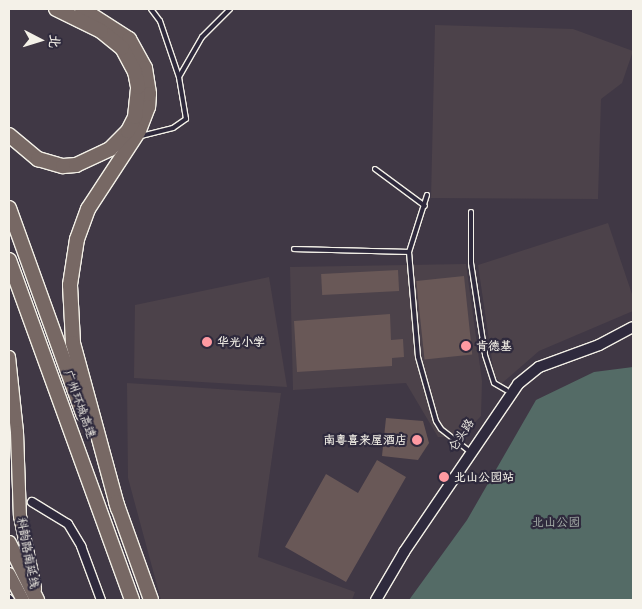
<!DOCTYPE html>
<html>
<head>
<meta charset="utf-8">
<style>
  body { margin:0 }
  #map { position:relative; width:642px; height:609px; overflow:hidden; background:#403845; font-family:Mali,"LXGW WenKai TC",sans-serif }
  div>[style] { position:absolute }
  .built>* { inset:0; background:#4c424a }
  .green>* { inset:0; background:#546b66 }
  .building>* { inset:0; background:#695857; transform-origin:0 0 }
  .roads { filter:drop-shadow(1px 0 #f4f1e8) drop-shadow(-1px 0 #f4f1e8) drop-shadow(0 1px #f4f1e8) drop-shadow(0 -1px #f4f1e8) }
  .service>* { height:4px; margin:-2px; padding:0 2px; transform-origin:2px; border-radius:2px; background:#2f2a3d }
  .minor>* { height:8px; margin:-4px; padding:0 4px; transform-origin:4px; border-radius:4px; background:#2f2a3d }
  .tertiary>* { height:10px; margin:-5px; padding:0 5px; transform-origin:5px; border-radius:5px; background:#2f2a3d }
  .primary>* { height:12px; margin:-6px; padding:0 6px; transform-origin:6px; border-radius:6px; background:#776864 }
  .trunk>* { height:12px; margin:-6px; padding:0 6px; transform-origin:6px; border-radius:6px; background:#776864 }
  .motorway>* { height:14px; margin:-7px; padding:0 7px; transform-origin:7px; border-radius:7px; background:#776864 }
  .dots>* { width:14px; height:14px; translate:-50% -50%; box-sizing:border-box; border:2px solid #2f2a3d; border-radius:50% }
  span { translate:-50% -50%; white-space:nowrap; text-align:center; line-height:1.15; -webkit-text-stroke:4.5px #2f2a3d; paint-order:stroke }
  .poi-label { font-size:12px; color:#f4f1e8; font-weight:700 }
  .left { translate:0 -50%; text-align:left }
  .right { translate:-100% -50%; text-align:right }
  .street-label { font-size:12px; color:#f4f1e8 }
  .park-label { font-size:12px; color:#acb5ae }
  .frame { position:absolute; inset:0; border:10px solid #f4f1e8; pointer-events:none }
  .north { position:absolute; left:15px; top:15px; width:50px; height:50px; -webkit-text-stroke:4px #2f2a3d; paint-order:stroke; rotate:95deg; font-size:14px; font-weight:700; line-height:20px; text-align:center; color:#f4f1e8 }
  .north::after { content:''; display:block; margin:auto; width:18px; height:22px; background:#f4f1e8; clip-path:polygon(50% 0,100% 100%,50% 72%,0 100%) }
</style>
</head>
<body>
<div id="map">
  <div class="built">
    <div style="clip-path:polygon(435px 25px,573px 29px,633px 51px,622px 83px,601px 99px,598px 199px,431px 198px)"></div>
    <div style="clip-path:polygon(608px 223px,633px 297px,633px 311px,539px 351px,501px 384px,494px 374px,478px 265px)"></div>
    <div style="clip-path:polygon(466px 264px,482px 381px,481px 416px,461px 437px,438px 437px,406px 383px,293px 390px,290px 267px)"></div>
    <div style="clip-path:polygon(269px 277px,287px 387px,134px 378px,135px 305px)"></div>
    <div style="clip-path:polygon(127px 383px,281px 393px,258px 557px,355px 592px,352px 600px,161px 600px,128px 478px)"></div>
  </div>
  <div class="green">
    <div style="clip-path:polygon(633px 367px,633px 600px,409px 600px,467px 520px,536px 400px,594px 372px)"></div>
  </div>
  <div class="building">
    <div style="left:398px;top:270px;width:21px;height:77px;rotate:87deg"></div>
    <div style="left:464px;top:276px;width:79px;height:48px;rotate:84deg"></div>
    <div style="clip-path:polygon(390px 314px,391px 340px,403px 339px,404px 357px,392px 358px,392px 366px,297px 372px,294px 321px)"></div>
    <div style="clip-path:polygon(386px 418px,423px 421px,429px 443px,418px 460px,382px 456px)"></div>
    <div style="clip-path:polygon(377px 460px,406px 477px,346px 582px,285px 547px,326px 474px,358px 493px)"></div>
  </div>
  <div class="roads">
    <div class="service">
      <div style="left:179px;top:77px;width:46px;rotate:-60.1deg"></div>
      <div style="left:202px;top:37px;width:40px;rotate:-45deg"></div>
      <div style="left:141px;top:136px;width:33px;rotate:-14deg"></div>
      <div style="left:173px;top:128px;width:16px;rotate:-35deg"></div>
      <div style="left:186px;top:119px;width:43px;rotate:-99.5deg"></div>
      <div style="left:179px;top:77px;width:59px;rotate:-108.7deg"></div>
      <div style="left:160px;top:21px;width:15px;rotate:-127deg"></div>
      <div style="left:375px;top:169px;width:62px;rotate:36.5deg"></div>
      <div style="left:427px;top:195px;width:60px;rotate:107.5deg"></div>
      <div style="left:409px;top:252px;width:105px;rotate:85.1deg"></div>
      <div style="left:418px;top:357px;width:66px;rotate:74.3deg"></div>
      <div style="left:436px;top:421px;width:9px;rotate:58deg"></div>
      <div style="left:441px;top:429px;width:33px;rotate:38deg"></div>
      <div style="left:471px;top:212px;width:51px;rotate:90deg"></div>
      <div style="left:471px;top:263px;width:93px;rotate:81.3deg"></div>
      <div style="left:485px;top:355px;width:29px;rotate:72deg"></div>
      <div style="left:494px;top:383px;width:14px;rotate:30deg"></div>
      <div style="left:294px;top:249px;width:115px;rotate:1.5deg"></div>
    </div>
    <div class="minor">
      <div style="left:32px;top:502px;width:42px;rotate:31.4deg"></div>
      <div style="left:68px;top:524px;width:26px;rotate:59deg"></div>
      <div style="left:81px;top:546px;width:58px;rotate:69.7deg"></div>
      <div style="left:9px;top:599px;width:1px;rotate:45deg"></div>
    </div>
    <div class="tertiary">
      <div style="left:376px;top:600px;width:56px;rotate:-59.7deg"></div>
      <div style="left:404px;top:552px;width:203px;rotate:-55.8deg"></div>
      <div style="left:518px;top:384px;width:27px;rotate:-39deg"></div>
      <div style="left:539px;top:367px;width:64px;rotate:-20.1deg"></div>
      <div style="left:599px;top:345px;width:38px;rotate:-28deg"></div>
    </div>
    <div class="primary">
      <div style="left:9px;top:357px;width:75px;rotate:83.9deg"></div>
      <div style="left:17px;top:432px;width:84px;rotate:88deg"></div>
      <div style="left:20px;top:516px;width:74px;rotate:78.2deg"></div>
    </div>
    <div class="trunk">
      <div style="left:9px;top:574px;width:30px;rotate:62deg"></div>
    </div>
    <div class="motorway">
      <div style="left:82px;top:9px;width:56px;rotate:32.6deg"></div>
      <div style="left:129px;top:39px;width:33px;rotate:61deg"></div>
      <div style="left:145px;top:68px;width:26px;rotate:81deg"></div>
      <div style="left:149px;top:94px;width:13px;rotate:94deg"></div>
      <div style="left:148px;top:107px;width:26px;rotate:111deg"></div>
      <div style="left:139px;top:131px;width:93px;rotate:123.2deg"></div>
      <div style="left:88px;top:209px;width:32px;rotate:110deg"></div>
      <div style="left:77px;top:239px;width:47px;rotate:98.7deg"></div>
      <div style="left:70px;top:285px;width:58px;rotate:87deg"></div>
      <div style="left:73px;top:343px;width:172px;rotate:74.8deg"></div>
      <div style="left:9px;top:135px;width:38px;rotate:40deg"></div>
      <div style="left:38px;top:159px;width:26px;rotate:16deg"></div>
      <div style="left:63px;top:166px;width:13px;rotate:-4deg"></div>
      <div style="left:76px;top:165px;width:38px;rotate:-25deg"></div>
      <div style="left:110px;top:149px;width:25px;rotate:-45deg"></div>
      <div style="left:128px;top:131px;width:16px;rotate:-63deg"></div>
      <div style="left:135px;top:117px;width:30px;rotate:-84deg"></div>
      <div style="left:138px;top:87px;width:15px;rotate:-101deg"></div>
      <div style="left:135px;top:72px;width:27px;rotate:-118deg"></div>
      <div style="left:122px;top:48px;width:27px;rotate:-141deg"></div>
      <div style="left:101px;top:31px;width:50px;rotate:-153.9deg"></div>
      <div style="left:9px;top:208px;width:219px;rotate:70.2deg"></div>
      <div style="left:9px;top:260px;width:362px;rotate:70.1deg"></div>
      <div style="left:116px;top:502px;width:104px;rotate:70.3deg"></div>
      <div style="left:9px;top:543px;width:64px;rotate:63.8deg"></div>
    </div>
  </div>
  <div class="dots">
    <div style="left:207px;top:342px;background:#ff9aa2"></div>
    <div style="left:466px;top:346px;background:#ff9aa2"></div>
    <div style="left:417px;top:440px;background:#ff9aa2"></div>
    <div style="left:444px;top:477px;background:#ff9aa2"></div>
  </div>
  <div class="poi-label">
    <span class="left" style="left:217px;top:342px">华光小学</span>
    <span class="left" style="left:476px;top:346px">肯德基</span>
    <span class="right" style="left:407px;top:440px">南粤喜来屋酒店</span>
    <span class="left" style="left:454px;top:477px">北山公园站</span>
  </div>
  <div class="street-label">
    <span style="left:80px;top:404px;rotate:70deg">广州环城高速</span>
    <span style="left:461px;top:435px;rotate:-57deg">仑头路</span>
    <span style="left:28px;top:553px;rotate:79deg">科韵路南延线</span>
  </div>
  <div class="park-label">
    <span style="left:556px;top:522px">北山公园</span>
  </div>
  <div class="frame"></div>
  <div class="north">北</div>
</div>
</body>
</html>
